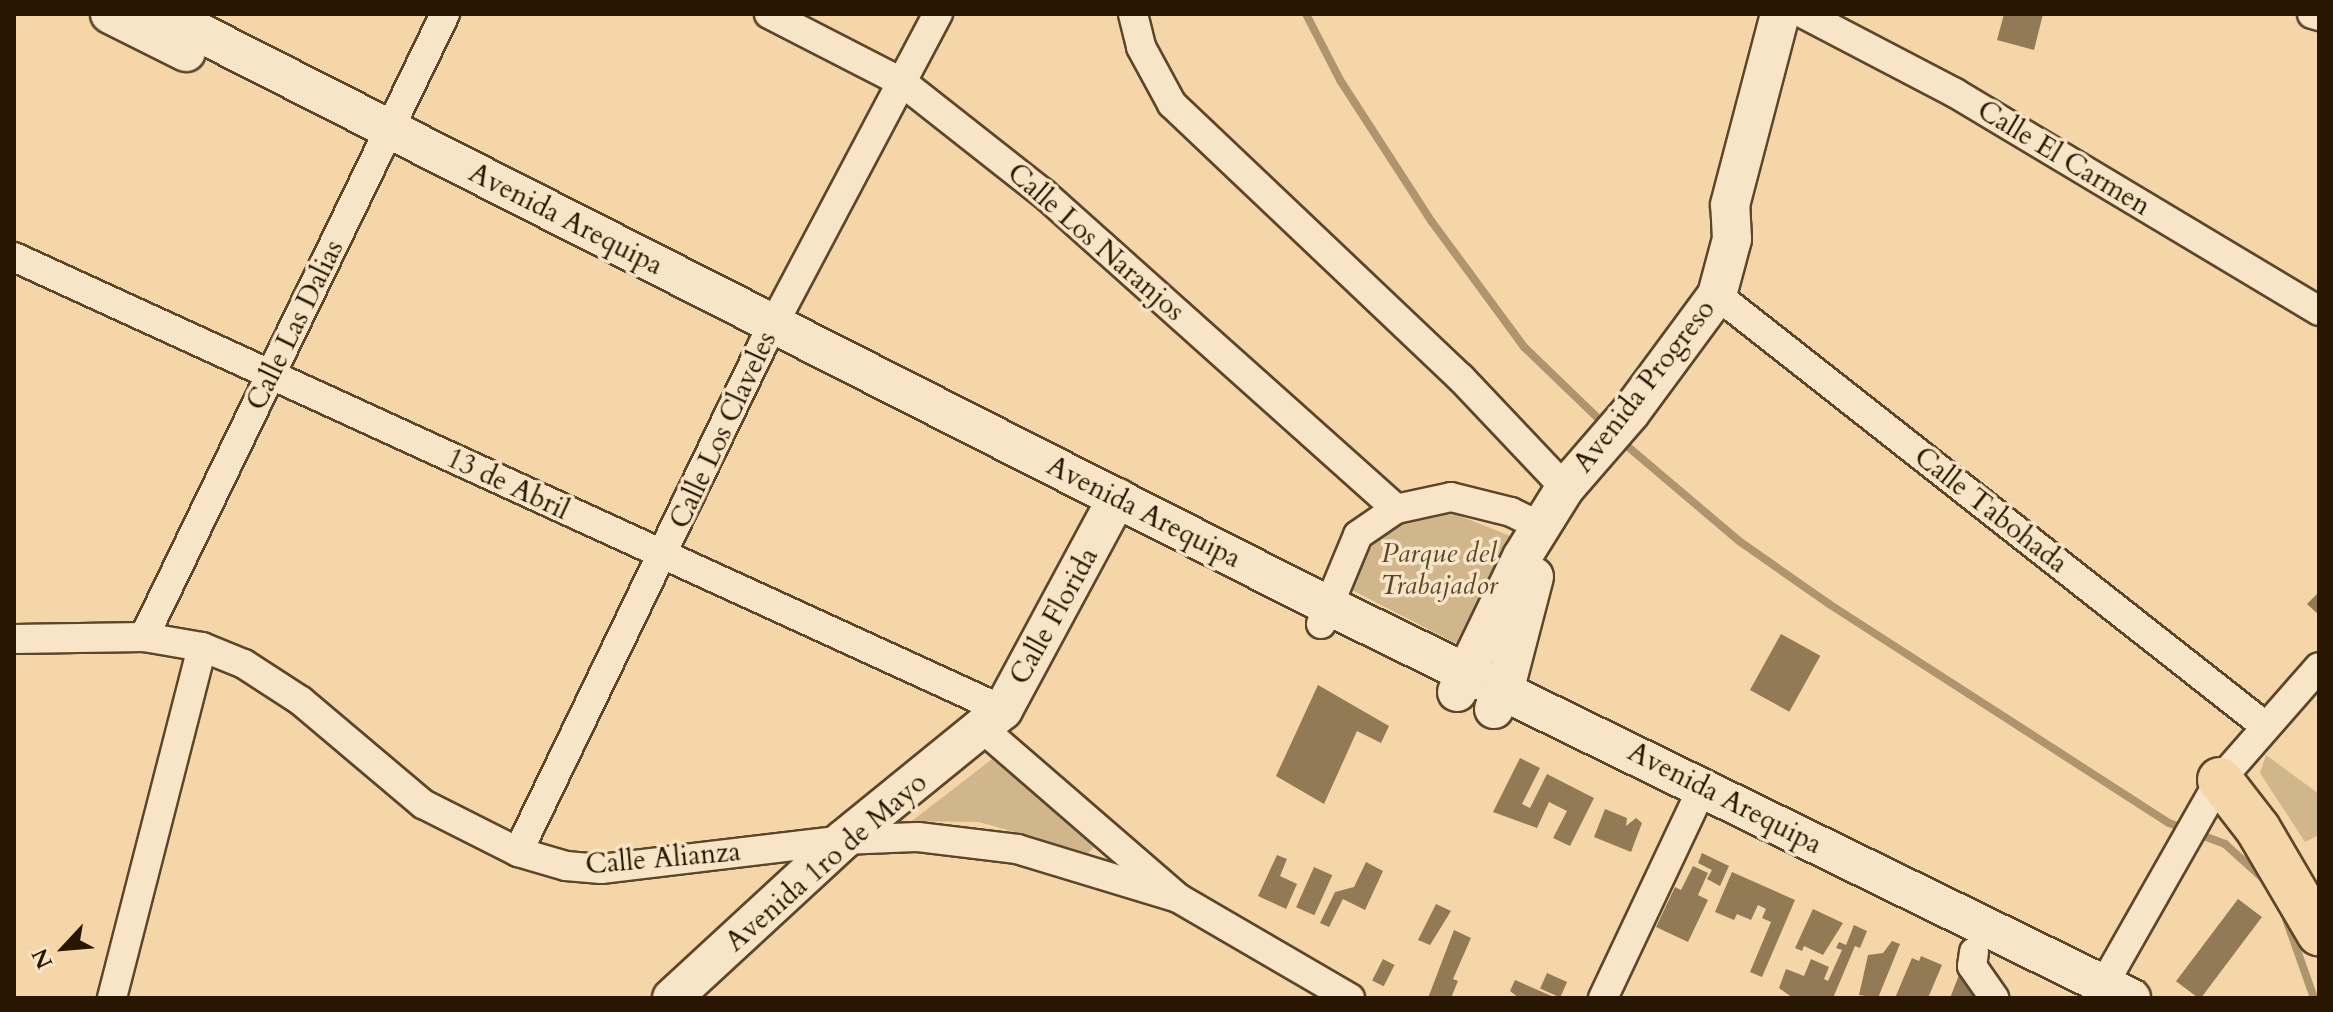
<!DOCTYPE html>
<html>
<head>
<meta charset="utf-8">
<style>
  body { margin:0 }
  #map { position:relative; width:2333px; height:1012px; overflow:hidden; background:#f4d6a8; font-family:Cardo,serif }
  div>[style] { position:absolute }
  .green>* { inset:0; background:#d1b58b }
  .stream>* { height:8px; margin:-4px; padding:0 4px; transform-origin:4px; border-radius:4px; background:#af956f }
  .building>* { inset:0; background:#937a57; transform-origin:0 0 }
  .roads { filter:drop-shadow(2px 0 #5c462a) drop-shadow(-2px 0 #5c462a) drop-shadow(0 2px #5c462a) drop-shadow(0 -2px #5c462a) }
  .minor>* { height:28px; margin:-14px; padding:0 14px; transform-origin:14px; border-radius:14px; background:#f8e4c6 }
  .secondary>* { height:38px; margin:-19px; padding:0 19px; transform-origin:19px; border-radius:19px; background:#f8e4c6 }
  .primary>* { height:44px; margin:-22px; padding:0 22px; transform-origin:22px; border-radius:22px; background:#f4d6a8 }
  span { translate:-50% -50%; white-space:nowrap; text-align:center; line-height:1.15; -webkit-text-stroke:7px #f8e4c6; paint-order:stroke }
  .street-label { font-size:28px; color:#291600 }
  .park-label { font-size:28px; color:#5b462a; font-style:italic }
  .frame { position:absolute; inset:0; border:16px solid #291600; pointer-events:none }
  .north { position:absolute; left:24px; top:908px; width:80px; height:80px; -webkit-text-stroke:6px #f8e4c6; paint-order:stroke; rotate:244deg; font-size:22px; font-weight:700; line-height:32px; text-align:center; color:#291600 }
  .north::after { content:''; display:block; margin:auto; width:28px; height:36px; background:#291600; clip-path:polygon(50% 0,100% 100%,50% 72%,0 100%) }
</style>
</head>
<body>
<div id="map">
  <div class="green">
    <div style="clip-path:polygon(1435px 506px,1518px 539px,1467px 649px,1344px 586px,1364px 554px,1399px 521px)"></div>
    <div style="clip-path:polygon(1000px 753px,1096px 845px,1088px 853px,979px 822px,912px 821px)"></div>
    <div style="clip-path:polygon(2266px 755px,2319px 794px,2319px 835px,2305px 842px,2260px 773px)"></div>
  </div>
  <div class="stream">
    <div style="left:1306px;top:14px;width:74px;rotate:62.7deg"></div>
    <div style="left:1340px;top:80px;width:169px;rotate:57.1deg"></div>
    <div style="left:1432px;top:222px;width:155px;rotate:53.6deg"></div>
    <div style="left:1524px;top:347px;width:112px;rotate:43.9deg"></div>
    <div style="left:1620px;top:440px;width:156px;rotate:40.3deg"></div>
    <div style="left:1739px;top:541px;width:110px;rotate:35deg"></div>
    <div style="left:1829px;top:604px;width:404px;rotate:32.8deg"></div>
    <div style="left:2169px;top:823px;width:60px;rotate:20.6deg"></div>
    <div style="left:2225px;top:844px;width:57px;rotate:42.1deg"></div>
    <div style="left:2286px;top:919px;width:84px;rotate:70.5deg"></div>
  </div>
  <div class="building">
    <div style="clip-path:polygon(2004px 14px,2043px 14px,2034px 50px,1997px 40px)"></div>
    <div style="clip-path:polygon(2319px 592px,2319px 615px,2307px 604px)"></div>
    <div style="left:1781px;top:634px;width:45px;height:64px;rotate:29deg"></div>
    <div style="clip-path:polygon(1318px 685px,1389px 726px,1381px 743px,1357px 731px,1324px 804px,1276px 776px)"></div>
    <div style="clip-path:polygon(1520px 758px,1540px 768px,1522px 804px,1530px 808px,1547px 774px,1594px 798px,1570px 846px,1553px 838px,1567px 811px,1549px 802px,1537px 828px,1493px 812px)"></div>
    <div style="clip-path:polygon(1605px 809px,1627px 818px,1626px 826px,1636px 818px,1642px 823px,1631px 852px,1594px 837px)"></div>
    <div style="clip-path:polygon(1702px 853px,1729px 866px,1720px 886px,1707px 879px,1712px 870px,1698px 863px)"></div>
    <div style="clip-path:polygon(1277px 855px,1287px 859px,1280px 876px,1297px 884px,1286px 909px,1258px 896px)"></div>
    <div style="clip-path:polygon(1366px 862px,1383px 871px,1365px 910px,1343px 899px,1329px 927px,1320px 923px,1335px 892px,1354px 887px)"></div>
    <div style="clip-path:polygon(1693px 866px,1708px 873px,1698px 895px,1708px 900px,1688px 942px,1656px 927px,1675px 887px,1681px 890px)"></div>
    <div style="left:1314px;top:867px;width:20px;height:44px;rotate:24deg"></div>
    <div style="clip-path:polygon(1732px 872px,1795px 900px,1762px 977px,1750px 972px,1771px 922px,1762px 918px,1766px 909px,1758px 905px,1751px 920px,1737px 914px,1734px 920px,1715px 912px)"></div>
    <div style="left:2238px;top:899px;width:30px;height:103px;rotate:37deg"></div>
    <div style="clip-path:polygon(1436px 904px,1451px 911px,1430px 945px,1418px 940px)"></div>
    <div style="clip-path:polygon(1813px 909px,1843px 923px,1823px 955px,1804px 946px,1802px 951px,1795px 948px)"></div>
    <div style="clip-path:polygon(1854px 925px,1867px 931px,1860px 948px,1855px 946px,1833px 998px,1793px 998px,1779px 988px,1786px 969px,1804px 976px,1811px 959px,1829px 967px,1824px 979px,1828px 981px,1842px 950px,1836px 948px,1839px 942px,1846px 945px)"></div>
    <div style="clip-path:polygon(1454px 930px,1471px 938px,1453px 979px,1458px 981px,1451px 998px,1428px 998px)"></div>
    <div style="clip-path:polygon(1892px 941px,1900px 944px,1878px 998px,1859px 995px,1868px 955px,1883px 953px)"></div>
    <div style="clip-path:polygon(1921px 956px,1942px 965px,1928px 998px,1895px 998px,1912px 958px,1919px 961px)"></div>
    <div style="left:1383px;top:959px;width:13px;height:24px;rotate:27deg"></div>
    <div style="left:1547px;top:973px;width:22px;height:17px;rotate:24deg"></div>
    <div style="clip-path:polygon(1959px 975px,1975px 998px,1950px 998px)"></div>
    <div style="clip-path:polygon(1515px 980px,1556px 998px,1519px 998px,1510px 991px)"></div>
  </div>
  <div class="roads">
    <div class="minor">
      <div style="left:769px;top:14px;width:151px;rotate:27.2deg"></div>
      <div style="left:903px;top:83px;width:178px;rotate:38.2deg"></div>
      <div style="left:1043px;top:193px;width:474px;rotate:41.8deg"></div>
      <div style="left:1133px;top:14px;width:34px;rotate:76deg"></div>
      <div style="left:1141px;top:47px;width:65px;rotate:61.5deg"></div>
      <div style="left:1172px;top:104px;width:398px;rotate:43.5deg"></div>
      <div style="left:1461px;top:378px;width:151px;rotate:46.6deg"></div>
      <div style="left:1804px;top:14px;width:170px;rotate:27.6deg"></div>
      <div style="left:1955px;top:93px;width:424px;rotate:30.9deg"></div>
      <div style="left:2312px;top:14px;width:7px;rotate:16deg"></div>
      <div style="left:14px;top:257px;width:1088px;rotate:24.61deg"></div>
      <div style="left:1717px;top:295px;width:697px;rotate:38.18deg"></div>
      <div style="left:1321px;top:624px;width:96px;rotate:-67.4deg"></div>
      <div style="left:1358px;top:535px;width:46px;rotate:-34.4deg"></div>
      <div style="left:1396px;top:509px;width:56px;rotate:-12.3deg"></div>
      <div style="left:1451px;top:497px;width:62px;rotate:14deg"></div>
      <div style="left:1511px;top:512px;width:34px;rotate:26deg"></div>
      <div style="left:144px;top:637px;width:692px;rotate:-64.21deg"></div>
      <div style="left:14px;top:639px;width:130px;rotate:-0.9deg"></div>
      <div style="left:144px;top:637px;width:59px;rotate:9.8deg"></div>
      <div style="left:202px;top:647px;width:45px;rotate:22deg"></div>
      <div style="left:244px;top:664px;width:68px;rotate:33deg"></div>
      <div style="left:301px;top:701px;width:160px;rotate:40.2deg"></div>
      <div style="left:423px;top:804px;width:106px;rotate:26.8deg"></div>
      <div style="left:518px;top:852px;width:50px;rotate:16.3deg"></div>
      <div style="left:566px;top:866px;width:35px;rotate:5deg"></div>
      <div style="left:601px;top:869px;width:244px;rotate:-6.8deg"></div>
      <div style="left:843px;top:840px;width:75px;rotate:-2.3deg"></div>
      <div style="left:918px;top:837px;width:100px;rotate:6.9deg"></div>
      <div style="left:1017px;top:849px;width:168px;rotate:16.9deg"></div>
      <div style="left:983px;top:729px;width:258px;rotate:40.9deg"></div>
      <div style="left:1178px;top:898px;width:199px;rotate:30.2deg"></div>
      <div style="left:518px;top:852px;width:564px;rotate:-64.25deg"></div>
      <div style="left:763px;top:344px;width:374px;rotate:-62.1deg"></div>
      <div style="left:1974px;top:952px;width:14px;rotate:98deg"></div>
      <div style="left:1972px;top:966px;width:39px;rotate:55deg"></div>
      <div style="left:112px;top:998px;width:362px;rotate:-75.6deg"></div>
      <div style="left:1603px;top:998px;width:234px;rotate:-64.7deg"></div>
      <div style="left:2096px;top:998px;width:251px;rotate:-60.4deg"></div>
      <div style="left:2220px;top:780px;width:150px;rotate:-48.8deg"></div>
    </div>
    <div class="secondary">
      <div style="left:110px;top:14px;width:85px;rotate:26.6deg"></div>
      <div style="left:163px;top:14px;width:1305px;rotate:26.92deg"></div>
      <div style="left:1327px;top:605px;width:895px;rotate:26.05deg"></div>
      <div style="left:1457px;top:692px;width:150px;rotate:-64.3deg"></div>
      <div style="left:1522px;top:557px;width:81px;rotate:-58.1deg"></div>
      <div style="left:1565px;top:488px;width:99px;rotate:-49.1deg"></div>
      <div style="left:1630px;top:413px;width:147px;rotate:-53.6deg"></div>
      <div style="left:1717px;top:295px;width:58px;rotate:-75deg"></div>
      <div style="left:1732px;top:239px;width:34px;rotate:-93deg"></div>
      <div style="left:1730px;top:205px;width:197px;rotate:-75.3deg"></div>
      <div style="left:1494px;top:709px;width:24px;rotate:-62deg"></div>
      <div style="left:1505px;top:688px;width:115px;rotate:-75.4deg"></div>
      <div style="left:672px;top:998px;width:233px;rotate:-42.7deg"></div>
      <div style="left:843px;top:840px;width:206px;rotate:-39.1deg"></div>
      <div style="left:1003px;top:710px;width:241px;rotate:-61.7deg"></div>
    </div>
    <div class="primary">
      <div style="left:2220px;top:780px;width:62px;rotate:52.2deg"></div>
      <div style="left:2258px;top:829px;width:121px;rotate:59.6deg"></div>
    </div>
  </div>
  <div class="street-label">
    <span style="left:2064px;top:158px;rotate:31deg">Calle El Carmen</span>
    <span style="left:566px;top:219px;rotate:27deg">Avenida Arequipa</span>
    <span style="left:1096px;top:242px;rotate:41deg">Calle Los Naranjos</span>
    <span style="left:295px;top:325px;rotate:-64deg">Calle Las Dalias</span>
    <span style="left:1644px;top:386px;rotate:-52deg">Avenida Progreso</span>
    <span style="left:723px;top:430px;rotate:-65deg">Calle Los Claveles</span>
    <span style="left:508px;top:484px;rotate:25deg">13 de Abril</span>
    <span style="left:1991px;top:510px;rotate:38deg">Calle Tabohada</span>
    <span style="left:1144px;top:512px;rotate:27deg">Avenida Arequipa</span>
    <span style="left:1054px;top:616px;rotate:-61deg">Calle Florida</span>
    <span style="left:1725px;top:798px;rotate:27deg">Avenida Arequipa</span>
    <span style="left:663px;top:858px;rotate:-5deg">Calle Alianza</span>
    <span style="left:826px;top:862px;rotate:-41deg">Avenida 1ro de Mayo</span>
  </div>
  <div class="park-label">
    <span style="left:1439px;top:569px">Parque del<br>Trabajador</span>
  </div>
  <div class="frame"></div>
  <div class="north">N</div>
</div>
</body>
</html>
